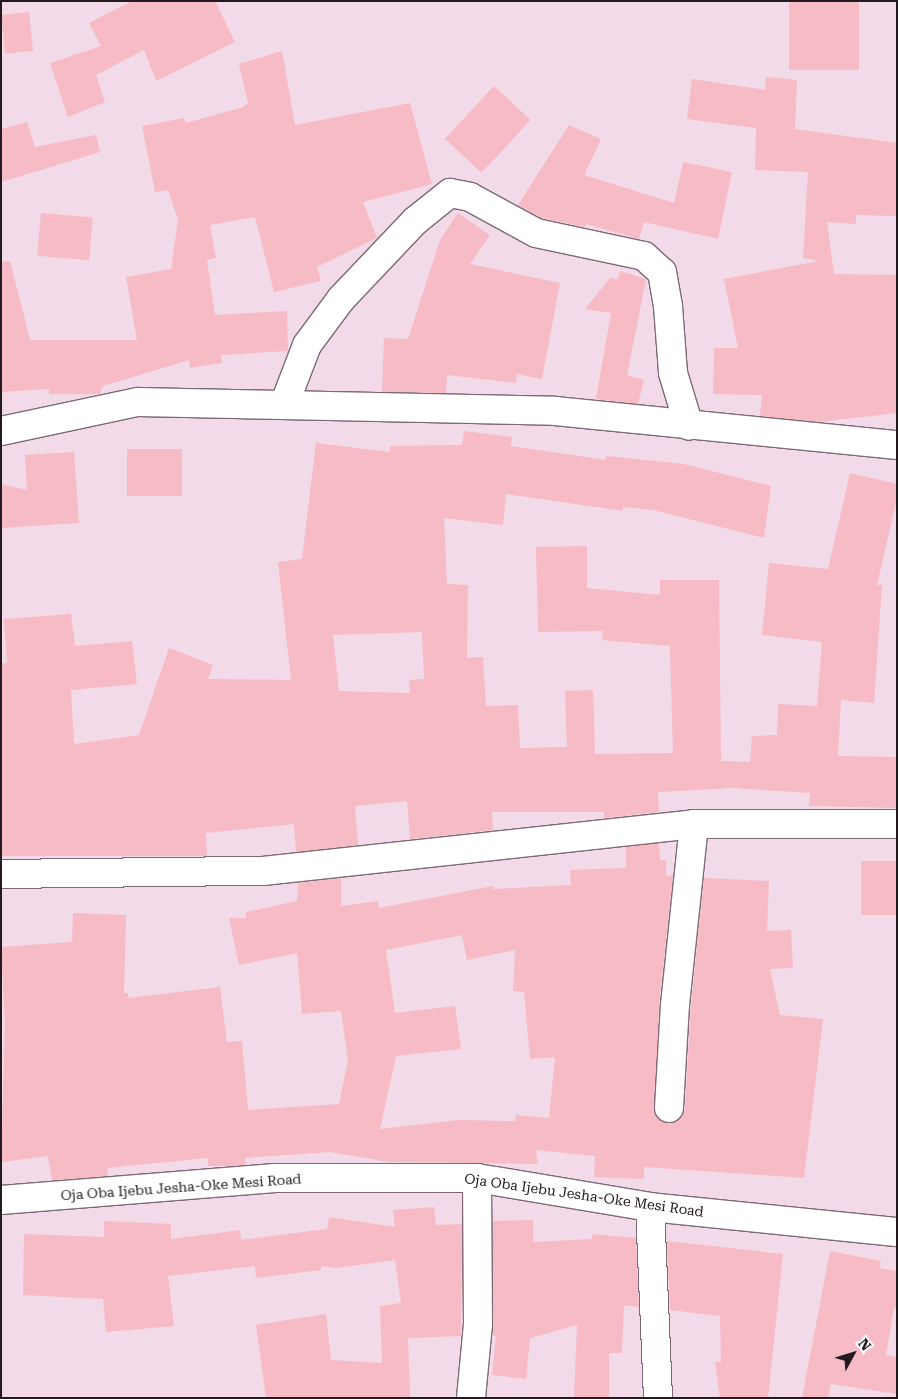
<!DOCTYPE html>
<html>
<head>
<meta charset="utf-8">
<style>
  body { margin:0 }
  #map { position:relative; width:898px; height:1399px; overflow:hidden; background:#f2dae9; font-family:"Roboto Serif",serif }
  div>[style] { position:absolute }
  .building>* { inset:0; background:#f6bbc5; transform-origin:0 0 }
  .roads { filter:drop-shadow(1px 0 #7d6976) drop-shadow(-1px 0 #7d6976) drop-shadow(0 1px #7d6976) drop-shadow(0 -1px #7d6976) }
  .street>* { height:28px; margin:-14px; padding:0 14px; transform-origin:14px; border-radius:14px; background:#fff }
  .secondary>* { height:28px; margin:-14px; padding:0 14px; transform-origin:14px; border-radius:14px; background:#fff }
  span { translate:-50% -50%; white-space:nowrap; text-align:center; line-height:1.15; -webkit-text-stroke:5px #fff; paint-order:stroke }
  .street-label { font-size:14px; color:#221a1f }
  .frame { position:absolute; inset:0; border:2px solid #221a1f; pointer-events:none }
  .north { position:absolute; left:828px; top:1329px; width:50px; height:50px; -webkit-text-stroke:4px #fff; paint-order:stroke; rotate:51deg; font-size:14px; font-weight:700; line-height:20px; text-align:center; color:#221a1f }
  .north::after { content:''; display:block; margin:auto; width:18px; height:22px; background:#221a1f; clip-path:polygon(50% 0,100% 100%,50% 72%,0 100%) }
</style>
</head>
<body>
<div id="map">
  <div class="building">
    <div style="clip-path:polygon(132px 1px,215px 1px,235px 42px,156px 81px,144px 50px,96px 75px,105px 102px,68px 117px,50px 63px,101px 46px,89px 23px)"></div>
    <div style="left:789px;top:1px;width:70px;height:69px"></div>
    <div style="left:29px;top:12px;width:39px;height:28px;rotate:84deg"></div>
    <div style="clip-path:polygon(282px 51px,295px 125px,410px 103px,432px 184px,363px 202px,377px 238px,317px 267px,321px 281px,274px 292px,255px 217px,210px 225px,216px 258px,207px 260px,215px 315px,287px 311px,288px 351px,221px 355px,222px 363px,190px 368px,189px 360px,103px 386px,100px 394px,49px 394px,49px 389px,1px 392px,1px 262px,10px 261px,31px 343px,31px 340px,137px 340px,126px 277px,171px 269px,178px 220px,168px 190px,155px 192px,142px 126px,184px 118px,186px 123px,243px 107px,248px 103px,239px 64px)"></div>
    <div style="clip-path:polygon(766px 77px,797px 80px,795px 129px,897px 143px,897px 216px,856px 215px,856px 224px,827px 222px,834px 274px,897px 275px,897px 413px,819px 422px,760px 416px,762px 395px,713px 394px,714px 348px,738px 348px,724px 279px,819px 261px,803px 258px,808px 172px,755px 170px,756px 128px,687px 119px,692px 79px,765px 90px)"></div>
    <div style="left:494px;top:86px;width:50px;height:72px;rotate:43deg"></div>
    <div style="clip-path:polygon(27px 122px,35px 147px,96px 135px,100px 152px,1px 182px,1px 129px)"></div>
    <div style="clip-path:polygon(569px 125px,601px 139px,584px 175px,674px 203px,683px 162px,732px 172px,718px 239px,644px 222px,639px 239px,586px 224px,585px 227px,541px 218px,518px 205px)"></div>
    <div style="left:41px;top:213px;width:52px;height:43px;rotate:5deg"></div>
    <div style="clip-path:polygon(458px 213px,490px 235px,470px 264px,560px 283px,542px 379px,517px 374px,516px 383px,447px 375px,446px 393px,382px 392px,384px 338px,408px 339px,440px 240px)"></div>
    <div style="clip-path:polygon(620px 271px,646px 279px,627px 375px,644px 380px,638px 404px,596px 399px,611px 313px,585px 309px,610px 278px,618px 279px)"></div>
    <div style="clip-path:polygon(evenodd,464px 431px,512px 437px,511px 446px,606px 460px,606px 456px,684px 464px,771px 486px,764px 538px,653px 510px,623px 507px,623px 511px,506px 494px,503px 525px,444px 518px,447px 584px,468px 585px,467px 658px,483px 657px,486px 706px,518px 705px,520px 748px,567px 747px,565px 691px,593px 690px,595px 754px,673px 753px,670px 646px,602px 640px,603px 631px,538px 632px,536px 547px,587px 546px,587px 588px,660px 595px,660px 580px,719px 580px,721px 761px,750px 762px,752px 736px,777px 735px,778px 704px,817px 706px,822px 642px,762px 635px,769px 563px,828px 569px,850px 473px,897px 484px,897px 498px,877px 585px,882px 585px,874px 703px,841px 700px,838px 756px,897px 757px,897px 808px,809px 806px,810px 793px,732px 788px,658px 792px,659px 812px,604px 818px,604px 812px,492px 812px,493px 830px,410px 839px,407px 801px,355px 806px,358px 845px,296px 852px,294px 824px,206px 833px,207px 856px,1px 856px,1px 664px,7px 663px,4px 619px,71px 614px,75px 646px,132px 641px,137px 684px,71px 690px,74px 744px,139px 735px,169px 648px,213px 665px,208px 679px,291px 680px,278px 562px,302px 559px,316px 443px,390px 452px,390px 446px,462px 445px,464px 431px,422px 632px,424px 679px,409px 680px,410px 693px,339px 691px,333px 635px,422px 632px)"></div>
    <div style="left:182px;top:449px;width:47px;height:55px;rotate:90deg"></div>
    <div style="clip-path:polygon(74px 452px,79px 523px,1px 528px,1px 484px,27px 490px,25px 455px)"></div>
    <div style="clip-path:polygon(evenodd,659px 843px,660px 860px,666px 860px,666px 876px,673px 876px,659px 1004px,655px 1115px,669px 1124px,682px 1117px,685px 1109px,691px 1006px,704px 878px,769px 881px,767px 931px,791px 930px,793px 968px,770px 969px,780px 1015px,823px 1019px,804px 1178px,644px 1167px,644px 1179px,594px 1177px,595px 1156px,536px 1150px,538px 1164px,389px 1162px,330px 1152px,245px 1158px,246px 1165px,233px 1166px,208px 1166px,208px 1158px,107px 1168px,108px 1176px,52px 1180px,48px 1156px,1px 1162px,5px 1024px,1px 947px,72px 942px,73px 913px,126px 915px,124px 993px,128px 993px,128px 998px,220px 987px,227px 1042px,242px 1041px,248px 1110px,339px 1104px,348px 1060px,341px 1011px,302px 1014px,297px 953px,239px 965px,229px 918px,246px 918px,246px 912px,297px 901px,298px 883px,341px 878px,341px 906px,378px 901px,379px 908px,493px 886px,493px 889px,571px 885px,570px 870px,626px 868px,626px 847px,659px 843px,462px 935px,467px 960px,515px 950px,513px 991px,524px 992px,530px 1059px,555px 1057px,549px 1118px,516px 1115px,515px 1121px,458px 1120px,380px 1129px,396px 1056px,461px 1049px,455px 1006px,395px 1013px,386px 950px,462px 935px)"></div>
    <div style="left:897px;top:861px;width:54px;height:36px;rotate:90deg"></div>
    <div style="clip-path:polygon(434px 1207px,436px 1225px,462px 1224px,461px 1336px,408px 1338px,410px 1398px,266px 1398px,256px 1325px,326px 1314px,331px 1360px,382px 1363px,380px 1306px,401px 1303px,395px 1260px,336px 1268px,321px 1266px,321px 1270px,256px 1278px,255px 1266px,168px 1276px,174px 1326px,106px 1332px,103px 1299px,23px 1295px,24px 1234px,104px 1237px,104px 1221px,171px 1224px,171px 1239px,240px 1230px,241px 1240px,327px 1229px,329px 1217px,395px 1227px,393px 1210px)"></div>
    <div style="clip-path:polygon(533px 1220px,533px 1242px,592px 1239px,592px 1234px,636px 1238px,639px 1307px,624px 1305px,622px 1353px,609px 1353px,609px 1398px,574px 1398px,577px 1325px,530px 1338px,526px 1379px,492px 1375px,496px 1336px,493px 1336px,493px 1221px)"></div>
    <div style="clip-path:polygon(667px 1241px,783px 1254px,768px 1398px,720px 1398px,715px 1362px,721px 1362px,720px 1316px,670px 1310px)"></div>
    <div style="clip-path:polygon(830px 1251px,881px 1261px,879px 1268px,897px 1271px,897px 1308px,894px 1307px,886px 1355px,897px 1357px,897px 1394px,831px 1384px,828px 1398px,802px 1398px)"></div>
  </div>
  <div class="roads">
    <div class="street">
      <div style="left:284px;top:405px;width:64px;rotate:-69deg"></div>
      <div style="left:307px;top:345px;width:57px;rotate:-53.5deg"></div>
      <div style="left:341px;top:299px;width:108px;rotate:-46.5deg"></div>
      <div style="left:415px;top:221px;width:45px;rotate:-38.7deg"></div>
      <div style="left:450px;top:193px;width:20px;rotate:11deg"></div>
      <div style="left:470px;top:197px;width:75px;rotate:28.6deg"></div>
      <div style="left:536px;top:233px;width:110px;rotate:12deg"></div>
      <div style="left:644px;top:256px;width:24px;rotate:42deg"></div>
      <div style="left:662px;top:272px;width:35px;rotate:80deg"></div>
      <div style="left:668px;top:306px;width:67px;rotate:85.7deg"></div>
      <div style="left:673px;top:373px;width:55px;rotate:73.2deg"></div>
      <div style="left:1px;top:431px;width:140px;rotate:-12deg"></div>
      <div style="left:138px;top:402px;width:417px;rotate:1.2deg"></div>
      <div style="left:555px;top:411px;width:344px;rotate:5.7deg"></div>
      <div style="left:1px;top:874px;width:262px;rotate:-0.7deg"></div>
      <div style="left:263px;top:871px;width:434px;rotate:-6.2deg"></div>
      <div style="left:694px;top:824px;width:203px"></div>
      <div style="left:669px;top:1108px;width:103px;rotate:-86.7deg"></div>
      <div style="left:675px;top:1005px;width:182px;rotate:-84deg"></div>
      <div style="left:650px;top:1207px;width:191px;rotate:87.6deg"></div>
      <div style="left:471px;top:1398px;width:74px;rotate:-84.6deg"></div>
      <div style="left:478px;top:1324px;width:146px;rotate:-90.4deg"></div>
    </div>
    <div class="secondary">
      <div style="left:1px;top:1200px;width:275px;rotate:-4.6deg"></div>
      <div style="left:275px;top:1178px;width:202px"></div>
      <div style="left:477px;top:1178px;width:175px;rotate:9.5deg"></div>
      <div style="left:650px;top:1207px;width:248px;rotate:5.8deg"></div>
    </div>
  </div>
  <div class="street-label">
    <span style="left:181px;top:1187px;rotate:-4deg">Oja Oba Ijebu Jesha-Oke Mesi Road</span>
    <span style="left:584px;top:1195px;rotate:8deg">Oja Oba Ijebu Jesha-Oke Mesi Road</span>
  </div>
  <div class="frame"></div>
  <div class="north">N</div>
</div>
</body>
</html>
